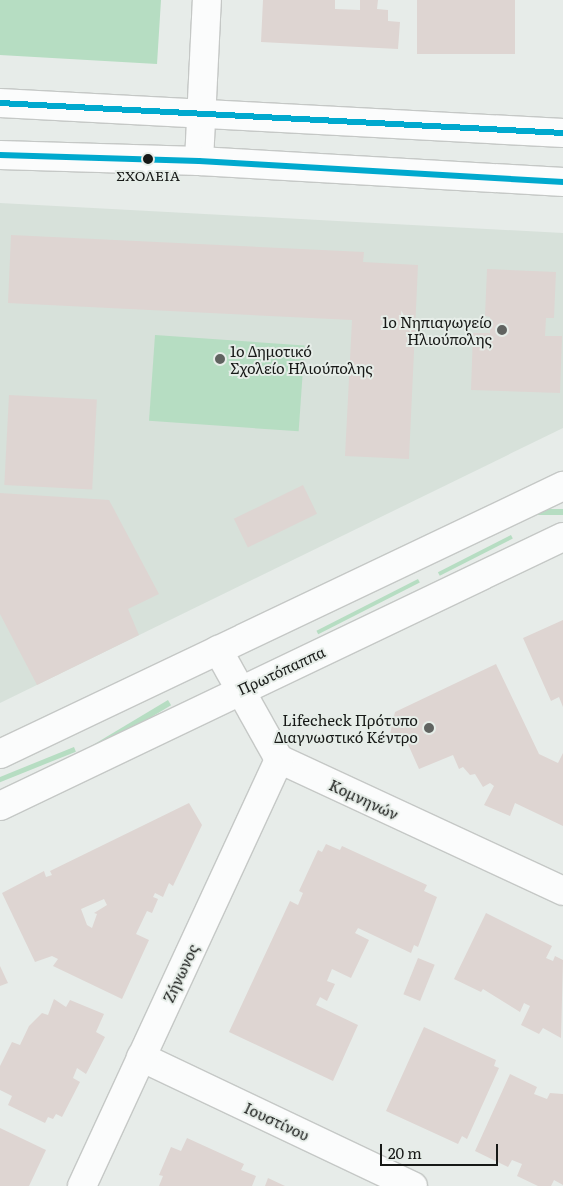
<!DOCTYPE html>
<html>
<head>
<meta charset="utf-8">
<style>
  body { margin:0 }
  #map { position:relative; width:563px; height:1186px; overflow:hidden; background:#e7ece9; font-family:Literata,serif }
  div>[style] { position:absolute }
  .built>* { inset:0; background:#d7e1da }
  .green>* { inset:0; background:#b6ddc2; transform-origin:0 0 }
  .building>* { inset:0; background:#ded5d2; transform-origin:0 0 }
  .roads { filter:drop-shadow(1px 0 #c5c8c6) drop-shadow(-1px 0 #c5c8c6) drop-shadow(0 1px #c5c8c6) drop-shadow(0 -1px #c5c8c6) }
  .minor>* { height:28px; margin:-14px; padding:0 14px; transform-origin:14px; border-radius:14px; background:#fbfcfc }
  .tertiary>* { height:28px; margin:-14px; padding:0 14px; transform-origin:14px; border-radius:14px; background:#fbfcfc }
  .bus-1>* { height:6px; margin:-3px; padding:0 3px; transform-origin:3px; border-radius:3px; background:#00a9ce }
  .dots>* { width:14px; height:14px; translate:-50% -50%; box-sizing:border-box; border:2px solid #e6ede8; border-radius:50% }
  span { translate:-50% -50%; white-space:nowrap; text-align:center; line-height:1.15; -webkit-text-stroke:4px #e6ede8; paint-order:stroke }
  .bus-label { font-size:14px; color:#171917 }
  .poi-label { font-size:15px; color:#171917 }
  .right { translate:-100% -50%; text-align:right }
  .left { translate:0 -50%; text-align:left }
  .street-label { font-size:15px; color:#171917 }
  .scale { position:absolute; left:380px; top:1144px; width:118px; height:22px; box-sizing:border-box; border:2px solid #171917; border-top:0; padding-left:6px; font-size:15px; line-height:18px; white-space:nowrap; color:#171917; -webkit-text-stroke:4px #e6ede8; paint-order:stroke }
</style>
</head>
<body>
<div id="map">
  <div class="built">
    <div style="clip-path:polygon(0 203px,563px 233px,563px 428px,0 703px)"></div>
  </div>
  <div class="green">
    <div style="clip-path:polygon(0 0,161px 0,157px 64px,0 55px)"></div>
    <div style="left:155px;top:335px;width:150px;height:86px;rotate:4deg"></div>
    <div style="left:563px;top:509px;width:6px;height:52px;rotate:90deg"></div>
    <div style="left:511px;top:535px;width:4px;height:82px;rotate:63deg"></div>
    <div style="left:418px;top:579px;width:4px;height:114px;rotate:63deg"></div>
    <div style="left:168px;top:700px;width:6px;height:91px;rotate:59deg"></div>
    <div style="left:74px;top:747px;width:5px;height:82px;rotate:68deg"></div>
  </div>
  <div class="building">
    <div style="clip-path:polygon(263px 0,335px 0,335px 9px,360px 10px,360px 0,378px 0,377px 9px,388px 10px,388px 21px,400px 22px,398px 49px,261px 42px)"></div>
    <div style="left:417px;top:0;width:98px;height:54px"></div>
    <div style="clip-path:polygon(11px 235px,364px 252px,363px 262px,418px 265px,409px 459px,345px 456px,352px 320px,8px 303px)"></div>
    <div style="clip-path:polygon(487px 269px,556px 272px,554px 318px,546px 318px,545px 336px,562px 336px,560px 393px,471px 390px,473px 333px,490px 333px,490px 317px,485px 316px)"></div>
    <div style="left:9px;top:395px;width:88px;height:90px;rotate:3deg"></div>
    <div style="left:303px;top:485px;width:32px;height:77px;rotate:64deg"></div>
    <div style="clip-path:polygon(0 493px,109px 500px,159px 594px,128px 609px,139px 635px,37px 685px,0 614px)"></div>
    <div style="clip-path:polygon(563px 620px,563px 707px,559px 697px,551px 701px,523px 638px)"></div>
    <div style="clip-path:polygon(496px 664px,539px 754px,558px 763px,563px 753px,563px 826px,515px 803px,510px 816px,484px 805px,494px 786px,490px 783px,483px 787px,475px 774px,470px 775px,463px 767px,459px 769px,453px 755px,419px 769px,407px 742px,390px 734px,395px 712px)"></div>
    <div style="clip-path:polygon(evenodd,189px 803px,202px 825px,173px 886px,169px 883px,163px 897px,155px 893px,153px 897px,158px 899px,152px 913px,147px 911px,136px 934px,149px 940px,122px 999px,53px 966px,58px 959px,52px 956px,35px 962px,2px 893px,44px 871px,46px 877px,52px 875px,50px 871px,189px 803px,104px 899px,107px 905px,94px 913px,97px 914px,92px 928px,87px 925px,81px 909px,104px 899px)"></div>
    <div style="clip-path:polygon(326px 844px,340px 850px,342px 846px,427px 885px,424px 891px,437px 897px,418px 947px,414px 945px,411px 953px,358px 928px,355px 933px,369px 940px,351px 978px,332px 969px,327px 981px,335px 984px,327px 1001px,320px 997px,316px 1005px,358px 1025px,333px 1081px,229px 1032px,290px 901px,298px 905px,303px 893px,299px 891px,318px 850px,322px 852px)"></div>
    <div style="clip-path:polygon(486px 913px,552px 946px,546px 958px,553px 961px,555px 956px,563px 960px,561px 1038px,543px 1028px,539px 1034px,521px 1025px,530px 1006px,524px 1003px,520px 1012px,483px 989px,481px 992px,454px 979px)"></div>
    <div style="left:418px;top:958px;width:18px;height:39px;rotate:22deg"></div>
    <div style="clip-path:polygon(0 966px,8px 983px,0 986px)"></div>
    <div style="clip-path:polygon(54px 999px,66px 1007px,70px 1000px,104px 1014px,96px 1032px,105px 1037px,86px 1074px,77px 1068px,73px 1078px,80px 1082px,62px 1117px,56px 1114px,53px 1119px,48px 1117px,45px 1123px,8px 1105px,12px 1096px,0 1090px,0 1066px,12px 1042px,20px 1045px,29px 1026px,42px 1013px,48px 1015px)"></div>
    <div style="clip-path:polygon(424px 1027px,496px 1060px,494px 1066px,499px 1068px,467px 1139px,462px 1136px,458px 1144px,386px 1111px)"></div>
    <div style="clip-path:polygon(510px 1074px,537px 1087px,534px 1094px,547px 1099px,550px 1093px,563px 1094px,563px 1185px,554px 1180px,551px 1186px,538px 1186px,517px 1176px,522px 1164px,512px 1160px,508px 1167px,475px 1151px)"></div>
    <div style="clip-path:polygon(0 1128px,46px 1150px,29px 1186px,0 1186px)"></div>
    <div style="clip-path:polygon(187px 1138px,244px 1164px,241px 1170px,256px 1176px,252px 1186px,159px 1186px,163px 1176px,159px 1175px,171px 1147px,181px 1151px)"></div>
    <div style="clip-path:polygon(268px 1178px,285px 1186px,265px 1186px)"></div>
  </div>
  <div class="roads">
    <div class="minor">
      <div style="left:199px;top:161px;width:161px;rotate:-87.2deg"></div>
      <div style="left:218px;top:650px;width:125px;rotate:60.8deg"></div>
      <div style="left:279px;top:759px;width:313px;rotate:24.9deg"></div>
      <div style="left:141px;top:1057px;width:301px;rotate:25.4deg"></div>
      <div style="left:82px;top:1186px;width:470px;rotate:-65.2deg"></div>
    </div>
    <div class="tertiary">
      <div style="left:0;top:103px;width:564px;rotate:3.05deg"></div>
      <div style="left:0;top:155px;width:199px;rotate:1.7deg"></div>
      <div style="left:199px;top:161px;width:365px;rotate:3.3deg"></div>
      <div style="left:0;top:754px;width:624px;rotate:-25.46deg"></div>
      <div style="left:0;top:806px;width:624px;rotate:-25.54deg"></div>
    </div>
  </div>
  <div class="bus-1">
    <div style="left:0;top:103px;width:564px;rotate:3.05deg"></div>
    <div style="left:0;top:155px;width:199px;rotate:1.7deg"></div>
    <div style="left:199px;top:161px;width:365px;rotate:3.3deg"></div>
  </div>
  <div class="dots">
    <div style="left:148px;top:159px;background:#171917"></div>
    <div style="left:502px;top:330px;background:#606360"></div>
    <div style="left:220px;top:359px;background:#606360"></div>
    <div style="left:429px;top:728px;background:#606360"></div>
  </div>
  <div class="bus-label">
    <span style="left:148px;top:175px">ΣΧΟΛΕΙΑ</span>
  </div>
  <div class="poi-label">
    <span class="right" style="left:492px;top:330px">1ο Νηπιαγωγείο<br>Ηλιούπολης</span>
    <span class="left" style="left:230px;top:359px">1ο Δημοτικό<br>Σχολείο Ηλιούπολης</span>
    <span class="right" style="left:418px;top:728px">Lifecheck Πρότυπο<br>Διαγνωστικό Κέντρο</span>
  </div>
  <div class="street-label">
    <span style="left:281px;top:670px;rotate:-25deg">Πρωτόπαππα</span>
    <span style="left:364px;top:799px;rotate:25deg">Κομνηνών</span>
    <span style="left:180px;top:973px;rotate:-65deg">Ζήνωνος</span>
    <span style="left:277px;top:1121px;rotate:25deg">Ιουστίνου</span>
  </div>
  <div class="scale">20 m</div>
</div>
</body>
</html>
